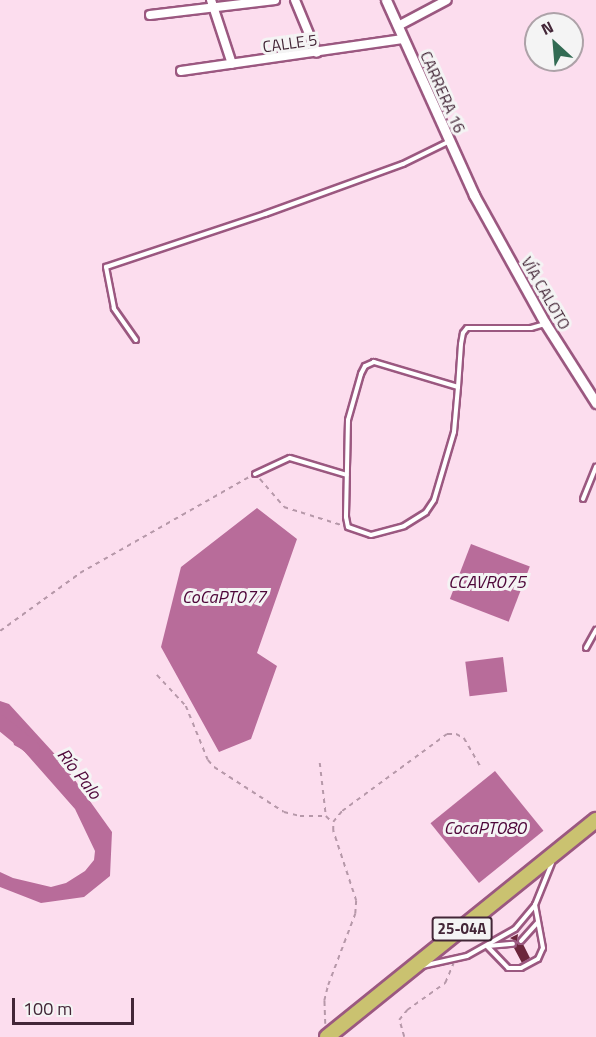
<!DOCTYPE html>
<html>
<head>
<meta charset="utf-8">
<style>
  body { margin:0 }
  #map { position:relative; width:596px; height:1037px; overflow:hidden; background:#fcddee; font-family:"Titillium Web",sans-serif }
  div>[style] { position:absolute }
  .water>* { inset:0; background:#b86c9a; transform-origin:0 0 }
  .river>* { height:15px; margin:-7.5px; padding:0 7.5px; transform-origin:7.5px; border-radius:7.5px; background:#b86c9a }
  .building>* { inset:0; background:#6c263c }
  .path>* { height:1.5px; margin-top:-0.75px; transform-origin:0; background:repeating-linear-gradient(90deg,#b698a9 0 4.5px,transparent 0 9px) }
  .roads { filter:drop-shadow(2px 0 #9b5880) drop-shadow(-2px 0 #9b5880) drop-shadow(0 2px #9b5880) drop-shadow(0 -2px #9b5880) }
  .service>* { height:4px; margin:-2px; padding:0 2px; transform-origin:2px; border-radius:2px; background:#fff }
  .minor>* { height:8px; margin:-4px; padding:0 4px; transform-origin:4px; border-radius:4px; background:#fff }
  .tertiary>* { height:9px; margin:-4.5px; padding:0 4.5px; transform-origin:4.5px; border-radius:4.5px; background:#fff }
  .trunk>* { height:14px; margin:-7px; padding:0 7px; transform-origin:7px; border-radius:7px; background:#cac270 }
  span { translate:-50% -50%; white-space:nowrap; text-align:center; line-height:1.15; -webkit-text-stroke:6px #f4f4f4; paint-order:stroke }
  .shield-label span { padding:2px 4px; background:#f4f4f4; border:2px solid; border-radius:4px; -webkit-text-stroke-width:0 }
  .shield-label { font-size:15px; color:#432637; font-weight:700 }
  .street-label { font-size:16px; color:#432637 }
  .water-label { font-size:18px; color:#4e0639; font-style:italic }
  .north { position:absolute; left:524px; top:12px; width:60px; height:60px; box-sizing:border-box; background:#f4f4f4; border:2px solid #ada2a8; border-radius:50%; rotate:334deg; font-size:16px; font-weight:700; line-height:24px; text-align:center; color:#432637 }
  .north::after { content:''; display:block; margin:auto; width:21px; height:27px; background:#326b53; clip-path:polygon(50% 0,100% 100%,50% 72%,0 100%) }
  .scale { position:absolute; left:12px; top:998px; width:122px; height:27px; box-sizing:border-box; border:3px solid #432637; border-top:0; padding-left:8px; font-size:18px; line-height:21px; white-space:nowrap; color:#432637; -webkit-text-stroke:4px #f4f4f4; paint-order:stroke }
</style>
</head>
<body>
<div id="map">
  <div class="water">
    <div style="clip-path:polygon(257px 508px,297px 539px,257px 653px,277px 666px,251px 739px,219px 752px,161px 647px,181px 567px)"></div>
    <div style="left:471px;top:544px;width:63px;height:59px;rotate:21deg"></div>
    <div style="left:503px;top:657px;width:35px;height:38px;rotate:83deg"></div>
    <div style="clip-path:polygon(0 701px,9px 704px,62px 762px,112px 832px,110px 876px,84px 897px,41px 903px,0 887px,0 872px,13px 878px,51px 887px,66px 883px,85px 871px,94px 860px,95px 851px,75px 809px,23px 750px,14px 745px,13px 741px,20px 740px,6px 719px,0 716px)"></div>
    <div style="left:495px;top:771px;width:77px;height:83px;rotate:51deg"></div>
  </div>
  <div class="river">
    <div style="left:0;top:722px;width:41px;rotate:39.1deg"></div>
  </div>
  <div class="building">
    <div style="clip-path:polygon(518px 934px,517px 943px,523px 944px,530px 958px,522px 963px,514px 948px,517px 942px,510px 938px)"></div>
  </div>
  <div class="path">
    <div style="left:260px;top:479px;width:37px;rotate:49deg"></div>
    <div style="left:284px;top:507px;width:60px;rotate:17.5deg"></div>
    <div style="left:0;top:631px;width:99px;rotate:-35.9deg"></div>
    <div style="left:80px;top:573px;width:194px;rotate:-29.6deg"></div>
    <div style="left:157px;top:675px;width:42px;rotate:46.9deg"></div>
    <div style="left:186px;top:706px;width:58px;rotate:67.8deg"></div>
    <div style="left:208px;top:760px;width:9px;rotate:49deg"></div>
    <div style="left:214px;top:767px;width:83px;rotate:32.7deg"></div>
    <div style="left:284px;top:812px;width:16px;rotate:14deg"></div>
    <div style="left:300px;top:816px;width:26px"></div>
    <div style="left:326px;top:816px;width:8px;rotate:45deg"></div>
    <div style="left:320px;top:763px;width:53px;rotate:83.5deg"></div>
    <div style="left:325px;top:1024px;width:23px;rotate:-92deg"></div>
    <div style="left:324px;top:1001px;width:16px;rotate:-76deg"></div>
    <div style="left:328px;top:985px;width:76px;rotate:-69.2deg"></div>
    <div style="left:355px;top:914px;width:13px;rotate:-86deg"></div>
    <div style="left:356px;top:901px;width:74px;rotate:-108.2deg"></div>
    <div style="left:333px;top:831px;width:9px;rotate:-90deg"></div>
    <div style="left:333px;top:822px;width:14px;rotate:-51deg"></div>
    <div style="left:342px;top:811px;width:130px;rotate:-36.3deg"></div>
    <div style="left:447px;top:734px;width:9px"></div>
    <div style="left:456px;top:734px;width:9px;rotate:27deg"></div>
    <div style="left:464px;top:738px;width:34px;rotate:60deg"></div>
    <div style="left:404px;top:1037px;width:18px;rotate:-106deg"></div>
    <div style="left:399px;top:1020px;width:13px;rotate:-51deg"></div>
    <div style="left:407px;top:1010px;width:47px;rotate:-35.4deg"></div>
    <div style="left:445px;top:983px;width:21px;rotate:-67deg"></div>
  </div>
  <div class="roads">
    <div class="service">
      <div style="left:136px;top:340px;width:39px;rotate:-125deg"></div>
      <div style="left:114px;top:308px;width:42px;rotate:-101deg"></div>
      <div style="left:106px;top:267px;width:168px;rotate:-18.4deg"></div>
      <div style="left:265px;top:214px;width:147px;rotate:-19.9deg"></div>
      <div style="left:403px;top:164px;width:50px;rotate:-26.1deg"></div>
      <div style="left:458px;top:387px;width:88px;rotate:-163.4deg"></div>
      <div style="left:374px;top:362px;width:10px;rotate:156deg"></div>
      <div style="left:365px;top:366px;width:9px;rotate:117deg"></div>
      <div style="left:361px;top:374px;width:48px;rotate:105.8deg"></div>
      <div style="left:348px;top:420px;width:97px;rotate:91.2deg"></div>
      <div style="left:346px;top:517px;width:10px;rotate:79deg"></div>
      <div style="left:348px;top:527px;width:24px;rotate:19deg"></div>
      <div style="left:371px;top:535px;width:34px;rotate:-15deg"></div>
      <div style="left:404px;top:526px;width:26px;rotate:-32deg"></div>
      <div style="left:426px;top:512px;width:14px;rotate:-56deg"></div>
      <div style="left:434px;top:500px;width:71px;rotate:-73.6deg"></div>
      <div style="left:454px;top:432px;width:45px;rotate:-84.9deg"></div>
      <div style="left:458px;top:387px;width:43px;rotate:-86deg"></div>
      <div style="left:461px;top:344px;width:11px;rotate:-80deg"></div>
      <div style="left:463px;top:333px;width:6px;rotate:-51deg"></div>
      <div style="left:467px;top:328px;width:64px"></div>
      <div style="left:531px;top:328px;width:15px;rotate:-16deg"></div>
      <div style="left:255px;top:474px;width:38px;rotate:-25deg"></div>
      <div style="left:290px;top:458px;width:59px;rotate:16.6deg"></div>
      <div style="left:583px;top:499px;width:35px;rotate:-68deg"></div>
      <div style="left:586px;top:648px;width:21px;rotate:-61deg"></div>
      <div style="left:521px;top:941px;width:25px;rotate:-48deg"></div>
      <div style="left:487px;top:946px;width:30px;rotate:46deg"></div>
      <div style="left:508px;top:968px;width:13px"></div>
      <div style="left:521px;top:968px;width:19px;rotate:-28deg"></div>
      <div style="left:538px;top:959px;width:12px;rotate:-66deg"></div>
      <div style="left:543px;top:948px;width:44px;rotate:-100.5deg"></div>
      <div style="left:488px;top:946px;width:25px;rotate:-5deg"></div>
      <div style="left:422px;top:966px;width:46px;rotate:-12.5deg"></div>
      <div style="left:467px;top:956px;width:55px;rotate:-29.4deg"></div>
      <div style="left:515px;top:929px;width:31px;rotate:-50deg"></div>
      <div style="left:535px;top:905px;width:45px;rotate:-68deg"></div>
    </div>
    <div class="minor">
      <div style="left:211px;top:0;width:67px;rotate:71.8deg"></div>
      <div style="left:295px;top:0;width:57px;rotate:67.5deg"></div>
      <div style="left:150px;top:15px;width:126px;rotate:-6.8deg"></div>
      <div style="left:398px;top:26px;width:55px;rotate:-28deg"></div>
      <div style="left:181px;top:71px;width:224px;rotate:-8.2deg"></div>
    </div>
    <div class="tertiary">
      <div style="left:386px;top:0;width:214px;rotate:65.7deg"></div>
      <div style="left:474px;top:195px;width:146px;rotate:61deg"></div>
      <div style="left:545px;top:323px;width:95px;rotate:57.5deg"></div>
    </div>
    <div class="trunk">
      <div style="left:327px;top:1037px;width:346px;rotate:-38.9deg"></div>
    </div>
  </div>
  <div class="shield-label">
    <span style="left:462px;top:929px">25-04A</span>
  </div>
  <div class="street-label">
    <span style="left:290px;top:43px;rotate:-8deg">CALLE 5</span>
    <span style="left:443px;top:92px;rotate:66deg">CARRERA 16</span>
    <span style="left:546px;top:293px;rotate:60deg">VÍA CALOTO</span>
  </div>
  <div class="water-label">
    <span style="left:487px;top:582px">CCAVR075</span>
    <span style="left:224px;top:597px">CoCaPT077</span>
    <span style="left:79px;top:774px;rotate:52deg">Río Palo</span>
    <span style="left:485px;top:828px">CocaPT080</span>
  </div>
  <div class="north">N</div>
  <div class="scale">100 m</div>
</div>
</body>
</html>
